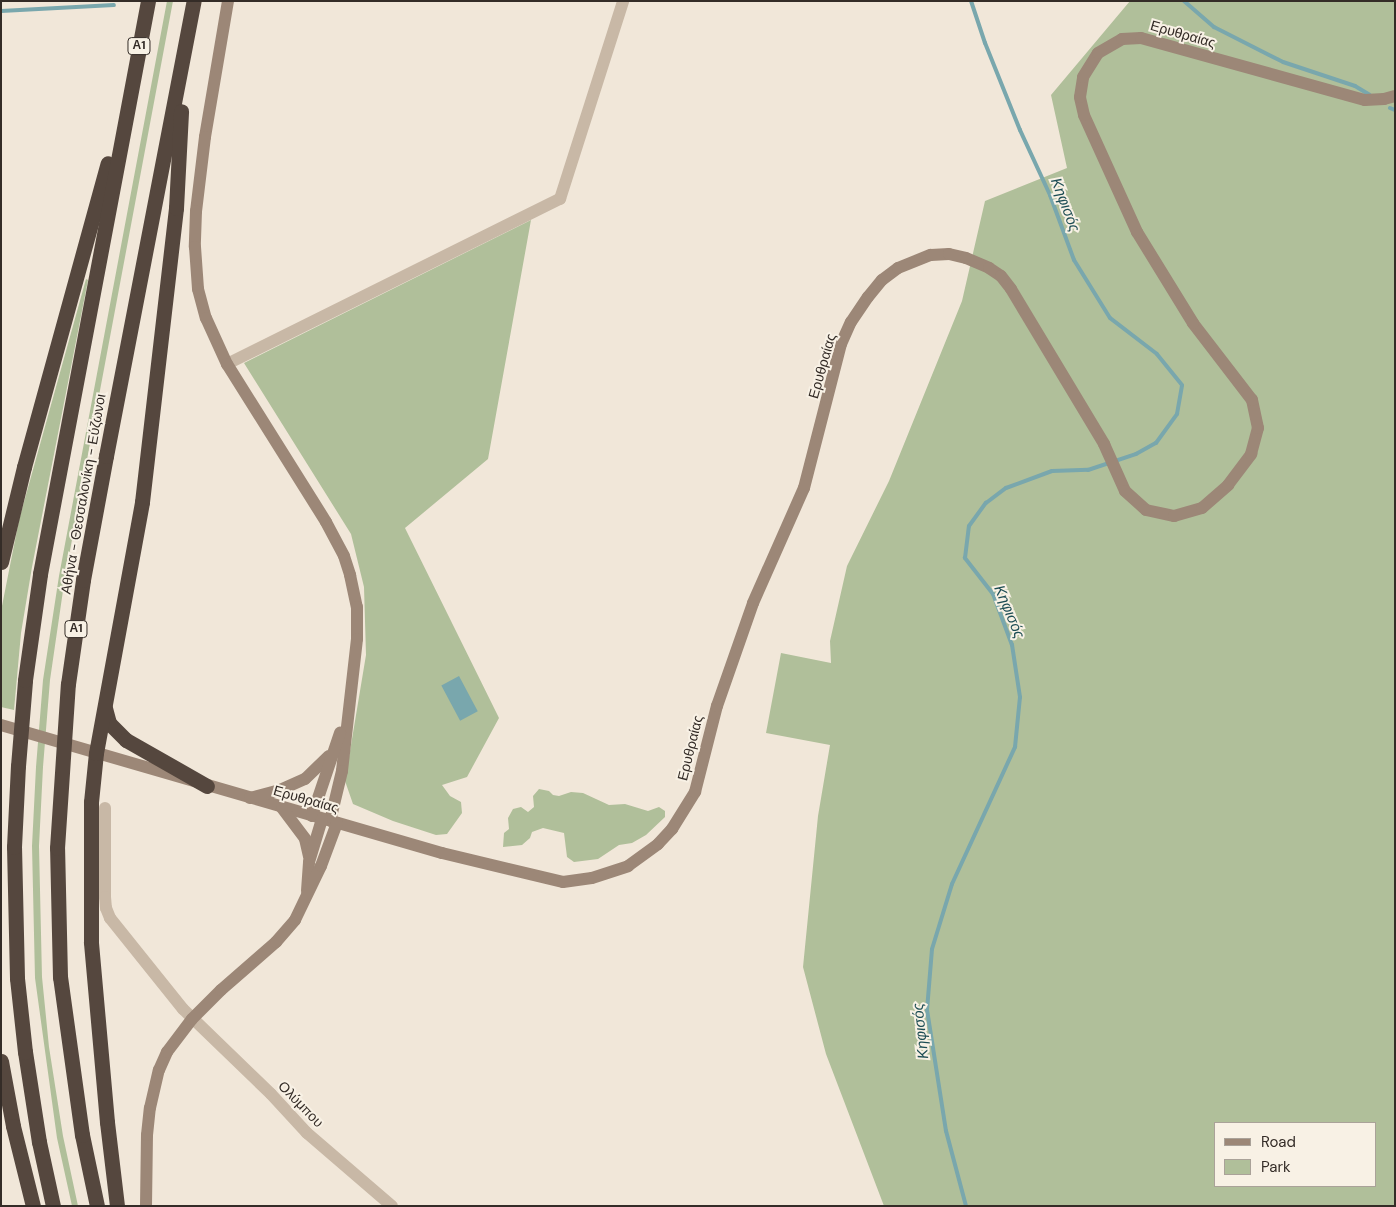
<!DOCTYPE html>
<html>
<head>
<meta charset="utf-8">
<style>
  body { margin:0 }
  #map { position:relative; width:1396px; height:1207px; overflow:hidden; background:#f1e7d9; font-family:"DM Sans",sans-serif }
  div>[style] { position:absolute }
  .green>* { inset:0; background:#b0bf9a }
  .water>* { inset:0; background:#79a7ad; transform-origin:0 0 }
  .stream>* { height:4px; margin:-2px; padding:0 2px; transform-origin:2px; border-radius:2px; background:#79a7ad }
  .minor>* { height:12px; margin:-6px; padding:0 6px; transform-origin:6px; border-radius:6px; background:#c8b8a6 }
  .secondary>* { height:12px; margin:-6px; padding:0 6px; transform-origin:6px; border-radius:6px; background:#9c8777 }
  .motorway>* { height:15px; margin:-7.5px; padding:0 7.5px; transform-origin:7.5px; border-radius:7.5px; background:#55473e }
  span { translate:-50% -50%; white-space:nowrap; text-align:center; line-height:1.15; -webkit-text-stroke:4px #f8f1e5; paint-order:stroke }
  .shield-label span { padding:1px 4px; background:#f8f1e5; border:1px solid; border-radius:4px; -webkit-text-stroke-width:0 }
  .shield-label { font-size:12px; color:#342c27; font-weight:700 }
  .street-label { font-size:14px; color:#342c27 }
  .water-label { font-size:15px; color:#1d4d54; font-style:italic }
  .frame { position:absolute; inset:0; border:2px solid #342c27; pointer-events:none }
  .legend { position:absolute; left:1214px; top:1122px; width:162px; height:65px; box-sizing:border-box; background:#f8f1e5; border:1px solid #aaa299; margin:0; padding:6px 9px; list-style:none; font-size:15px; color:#342c27 }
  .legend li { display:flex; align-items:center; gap:10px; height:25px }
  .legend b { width:25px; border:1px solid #aaa299 }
</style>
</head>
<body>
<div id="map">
  <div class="green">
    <div style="clip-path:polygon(167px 1px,173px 1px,65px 577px,50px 680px,43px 767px,39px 846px,42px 977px,49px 1047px,63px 1136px,78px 1206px,72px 1206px,57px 1138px,35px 978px,32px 846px,36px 767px,43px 680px,59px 576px)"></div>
    <div style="clip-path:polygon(evenodd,1130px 1px,1395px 1px,1395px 1206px,884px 1206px,826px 1054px,803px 967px,818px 816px,830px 745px,766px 733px,781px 653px,831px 663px,830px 641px,847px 566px,889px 481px,962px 301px,985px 201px,1067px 168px,1051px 95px,1130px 1px,1215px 1123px,1375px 1123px,1375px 1186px,1215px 1186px,1215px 1123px)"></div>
    <div style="clip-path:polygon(531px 220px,488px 459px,405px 528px,499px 718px,467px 777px,442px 785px,450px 796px,461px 802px,462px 813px,447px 834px,436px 835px,393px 821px,353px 804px,345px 781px,366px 655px,364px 587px,351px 534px,244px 363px)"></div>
    <div style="clip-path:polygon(86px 279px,88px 280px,32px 567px,21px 633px,14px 710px,1px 707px,1px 611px,19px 520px)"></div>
    <div style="clip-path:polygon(539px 789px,549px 791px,553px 795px,559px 796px,571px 792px,583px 793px,609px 805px,625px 804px,648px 811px,659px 807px,665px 811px,665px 817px,646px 835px,632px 843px,619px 845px,598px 859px,574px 862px,567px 857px,564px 833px,543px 828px,532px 832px,530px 838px,522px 845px,503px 847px,504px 833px,509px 829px,508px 818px,513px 809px,521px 807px,528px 812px,534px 807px,533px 796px)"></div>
  </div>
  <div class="water">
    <div style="left:459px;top:676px;width:40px;height:20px;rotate:62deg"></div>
  </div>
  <div class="stream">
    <div style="left:1184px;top:1px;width:40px;rotate:41deg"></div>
    <div style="left:1214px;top:27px;width:77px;rotate:26.9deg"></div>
    <div style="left:1283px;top:62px;width:76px;rotate:18.4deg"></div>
    <div style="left:1355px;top:86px;width:17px;rotate:31deg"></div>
    <div style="left:1px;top:11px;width:113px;rotate:-3deg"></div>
    <div style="left:1390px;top:108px;width:5px;rotate:22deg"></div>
    <div style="left:966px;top:1206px;width:78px;rotate:-104.9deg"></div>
    <div style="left:946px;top:1131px;width:122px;rotate:-98.9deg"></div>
    <div style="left:927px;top:1010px;width:61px;rotate:-85.3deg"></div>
    <div style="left:932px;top:949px;width:68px;rotate:-72.9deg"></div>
    <div style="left:952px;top:884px;width:151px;rotate:-65.3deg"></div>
    <div style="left:1015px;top:747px;width:50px;rotate:-84.3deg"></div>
    <div style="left:1020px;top:697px;width:53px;rotate:-98.7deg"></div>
    <div style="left:1012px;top:645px;width:54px;rotate:-110.4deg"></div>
    <div style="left:993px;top:594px;width:46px;rotate:-127.9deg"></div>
    <div style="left:965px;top:558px;width:32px;rotate:-83deg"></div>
    <div style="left:969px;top:526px;width:29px;rotate:-54deg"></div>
    <div style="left:986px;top:503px;width:25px;rotate:-37deg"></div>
    <div style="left:1006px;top:488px;width:49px;rotate:-20.3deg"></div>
    <div style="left:1052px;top:471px;width:36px;rotate:-2deg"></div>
    <div style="left:1088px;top:470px;width:51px;rotate:-18.4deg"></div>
    <div style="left:1136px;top:454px;width:23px;rotate:-29deg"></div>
    <div style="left:1156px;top:443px;width:36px;rotate:-54deg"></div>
    <div style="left:1177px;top:414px;width:29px;rotate:-80deg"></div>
    <div style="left:1182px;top:385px;width:40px;rotate:-129deg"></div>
    <div style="left:1157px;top:354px;width:59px;rotate:-142.5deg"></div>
    <div style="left:1110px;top:318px;width:68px;rotate:-121.8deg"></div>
    <div style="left:1074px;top:260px;width:69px;rotate:-110.3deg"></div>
    <div style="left:1050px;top:195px;width:72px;rotate:-114.8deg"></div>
    <div style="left:1020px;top:130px;width:94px;rotate:-111.9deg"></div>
    <div style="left:985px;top:43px;width:44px;rotate:-108.4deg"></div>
  </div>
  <div class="minor">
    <div style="left:227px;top:364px;width:372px;rotate:-26.4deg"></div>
    <div style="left:560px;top:199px;width:208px;rotate:-72.3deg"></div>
    <div style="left:105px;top:808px;width:89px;rotate:90deg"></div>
    <div style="left:105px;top:897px;width:11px;rotate:85deg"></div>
    <div style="left:106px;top:908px;width:11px;rotate:68deg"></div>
    <div style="left:110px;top:918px;width:117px;rotate:51.3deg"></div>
    <div style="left:183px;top:1009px;width:122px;rotate:44deg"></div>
    <div style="left:271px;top:1094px;width:53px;rotate:47.3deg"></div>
    <div style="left:307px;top:1133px;width:112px;rotate:40.7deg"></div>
  </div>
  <div class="secondary">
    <div style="left:228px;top:1px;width:138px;rotate:99.6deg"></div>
    <div style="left:205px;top:137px;width:75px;rotate:96.9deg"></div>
    <div style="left:196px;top:211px;width:36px;rotate:92deg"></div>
    <div style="left:195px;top:247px;width:42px;rotate:85.9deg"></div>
    <div style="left:198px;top:289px;width:30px;rotate:75deg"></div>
    <div style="left:206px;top:318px;width:51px;rotate:65.5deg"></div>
    <div style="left:227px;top:364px;width:186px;rotate:57.9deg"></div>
    <div style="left:326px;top:522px;width:38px;rotate:62deg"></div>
    <div style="left:344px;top:556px;width:20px;rotate:72deg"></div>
    <div style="left:350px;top:575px;width:33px;rotate:78deg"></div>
    <div style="left:357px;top:607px;width:32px;rotate:90deg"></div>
    <div style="left:357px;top:639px;width:133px;rotate:96.5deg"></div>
    <div style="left:342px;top:771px;width:51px;rotate:103.5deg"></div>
    <div style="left:1px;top:725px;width:459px;rotate:16.2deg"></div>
    <div style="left:442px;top:853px;width:124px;rotate:13.5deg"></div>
    <div style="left:563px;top:882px;width:29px;rotate:-8deg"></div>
    <div style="left:592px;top:878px;width:38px;rotate:-18deg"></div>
    <div style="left:628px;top:866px;width:37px;rotate:-36deg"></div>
    <div style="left:658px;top:844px;width:21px;rotate:-47deg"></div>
    <div style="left:672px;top:829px;width:44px;rotate:-58.1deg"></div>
    <div style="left:695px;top:792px;width:89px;rotate:-75.7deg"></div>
    <div style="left:717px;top:706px;width:109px;rotate:-70.7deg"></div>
    <div style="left:753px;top:603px;width:126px;rotate:-66.1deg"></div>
    <div style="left:804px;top:488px;width:149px;rotate:-75.6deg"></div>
    <div style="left:841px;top:344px;width:24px;rotate:-66deg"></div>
    <div style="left:851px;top:322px;width:30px;rotate:-56deg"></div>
    <div style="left:868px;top:297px;width:22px;rotate:-51deg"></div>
    <div style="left:882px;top:280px;width:20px;rotate:-37deg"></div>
    <div style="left:898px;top:268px;width:35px;rotate:-22deg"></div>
    <div style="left:931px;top:255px;width:18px;rotate:-3deg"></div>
    <div style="left:949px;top:254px;width:17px;rotate:13deg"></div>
    <div style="left:966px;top:258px;width:25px;rotate:23deg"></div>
    <div style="left:989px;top:268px;width:14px;rotate:34deg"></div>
    <div style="left:1001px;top:276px;width:16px;rotate:52deg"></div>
    <div style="left:1011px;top:289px;width:181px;rotate:59deg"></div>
    <div style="left:1104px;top:444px;width:51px;rotate:65.9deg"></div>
    <div style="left:1125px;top:491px;width:28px;rotate:42deg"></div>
    <div style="left:1146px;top:510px;width:29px;rotate:12deg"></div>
    <div style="left:1174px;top:516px;width:29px;rotate:-16deg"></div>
    <div style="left:1202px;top:508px;width:35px;rotate:-41deg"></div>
    <div style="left:1228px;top:485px;width:39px;rotate:-53deg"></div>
    <div style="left:1251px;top:454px;width:27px;rotate:-75deg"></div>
    <div style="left:1258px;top:428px;width:29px;rotate:-102deg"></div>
    <div style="left:1252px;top:400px;width:97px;rotate:-127.5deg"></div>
    <div style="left:1193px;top:323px;width:107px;rotate:-121.6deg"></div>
    <div style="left:1137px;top:232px;width:128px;rotate:-114.4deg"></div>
    <div style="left:1084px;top:115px;width:18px;rotate:-103deg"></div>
    <div style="left:1080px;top:97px;width:20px;rotate:-81deg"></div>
    <div style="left:1083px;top:77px;width:28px;rotate:-58deg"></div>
    <div style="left:1098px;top:53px;width:28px;rotate:-30deg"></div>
    <div style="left:1122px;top:39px;width:19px;rotate:-3deg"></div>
    <div style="left:1141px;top:38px;width:232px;rotate:15.5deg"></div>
    <div style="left:1365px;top:100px;width:19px;rotate:-3deg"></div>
    <div style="left:1384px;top:99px;width:11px;rotate:-15deg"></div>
    <div style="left:250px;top:798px;width:31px;rotate:-15deg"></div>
    <div style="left:280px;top:790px;width:27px;rotate:-24deg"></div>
    <div style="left:305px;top:779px;width:33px;rotate:-44deg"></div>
    <div style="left:282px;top:808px;width:39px;rotate:53deg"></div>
    <div style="left:305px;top:839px;width:18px;rotate:77deg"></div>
    <div style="left:312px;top:816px;width:88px;rotate:-71.4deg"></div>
    <div style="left:307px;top:891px;width:29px;rotate:-86deg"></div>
    <div style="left:309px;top:862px;width:45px;rotate:-73.2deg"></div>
    <div style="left:146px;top:1206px;width:71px;rotate:-89.2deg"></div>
    <div style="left:147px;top:1135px;width:27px;rotate:-84deg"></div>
    <div style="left:150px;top:1108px;width:39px;rotate:-77deg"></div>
    <div style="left:159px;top:1070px;width:20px;rotate:-66deg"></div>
    <div style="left:167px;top:1052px;width:41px;rotate:-52.9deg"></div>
    <div style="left:192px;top:1019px;width:41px;rotate:-45deg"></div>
    <div style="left:221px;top:990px;width:73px;rotate:-41.1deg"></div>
    <div style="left:276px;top:942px;width:29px;rotate:-49deg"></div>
    <div style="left:295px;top:920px;width:60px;rotate:-64.3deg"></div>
    <div style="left:321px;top:866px;width:46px;rotate:-69.6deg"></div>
  </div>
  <div class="motorway">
    <div style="left:1px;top:562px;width:98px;rotate:-76.4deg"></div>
    <div style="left:24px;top:467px;width:315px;rotate:-74.6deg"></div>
    <div style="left:105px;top:708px;width:16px;rotate:75deg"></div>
    <div style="left:109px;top:723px;width:24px;rotate:45deg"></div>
    <div style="left:126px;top:740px;width:93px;rotate:29.6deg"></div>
    <div style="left:1px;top:1061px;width:66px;rotate:79.5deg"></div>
    <div style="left:13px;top:1126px;width:82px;rotate:76deg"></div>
    <div style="left:53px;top:1206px;width:66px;rotate:-102.3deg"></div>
    <div style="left:39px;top:1142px;width:91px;rotate:-98.8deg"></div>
    <div style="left:25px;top:1052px;width:74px;rotate:-96.2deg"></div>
    <div style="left:17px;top:978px;width:131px;rotate:-91.3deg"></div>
    <div style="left:14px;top:847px;width:81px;rotate:-87.2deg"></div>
    <div style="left:18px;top:766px;width:86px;rotate:-85.3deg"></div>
    <div style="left:25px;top:680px;width:107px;rotate:-81.9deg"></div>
    <div style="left:40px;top:574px;width:583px;rotate:-79.33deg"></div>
    <div style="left:97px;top:1206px;width:73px;rotate:-101.9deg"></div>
    <div style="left:82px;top:1135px;width:160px;rotate:-97.9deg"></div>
    <div style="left:60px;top:977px;width:129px;rotate:-91.3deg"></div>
    <div style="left:57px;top:848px;width:164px;rotate:-86.2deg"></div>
    <div style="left:68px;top:684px;width:105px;rotate:-81.8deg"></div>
    <div style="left:83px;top:580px;width:126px;rotate:-79.5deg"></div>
    <div style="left:106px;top:456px;width:463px;rotate:-79.1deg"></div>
    <div style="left:117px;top:1206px;width:85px;rotate:-96.8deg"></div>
    <div style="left:107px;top:1122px;width:181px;rotate:-95.1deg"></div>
    <div style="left:91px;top:942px;width:140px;rotate:-90deg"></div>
    <div style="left:91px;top:802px;width:49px;rotate:-84.2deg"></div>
    <div style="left:96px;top:753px;width:255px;rotate:-79.6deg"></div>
    <div style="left:142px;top:502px;width:296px;rotate:-83.4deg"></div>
    <div style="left:176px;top:208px;width:97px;rotate:-87deg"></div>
  </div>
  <div class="shield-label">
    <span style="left:139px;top:46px">Α1</span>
    <span style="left:76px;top:629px">Α1</span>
  </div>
  <div class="street-label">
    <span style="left:1183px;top:34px;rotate:16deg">Ερυθραίας</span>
    <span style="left:822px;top:366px;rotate:-74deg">Ερυθραίας</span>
    <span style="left:83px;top:494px;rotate:-80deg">Αθήνα - Θεσσαλονίκη - Εύζωνοι</span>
    <span style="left:690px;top:748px;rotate:-76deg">Ερυθραίας</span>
    <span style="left:306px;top:799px;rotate:16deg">Ερυθραίας</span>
    <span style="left:301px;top:1104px;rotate:46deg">Ολύμπου</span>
  </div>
  <div class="water-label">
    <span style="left:1065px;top:205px;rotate:69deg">Κηφισός</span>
    <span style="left:1009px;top:612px;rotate:67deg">Κηφισός</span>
    <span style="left:921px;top:1031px;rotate:-96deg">Κηφισός</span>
  </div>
  <div class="frame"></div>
  <ul class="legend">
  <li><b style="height:6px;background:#9c8777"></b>Road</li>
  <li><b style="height:14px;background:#b0bf9a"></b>Park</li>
  </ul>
</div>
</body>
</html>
